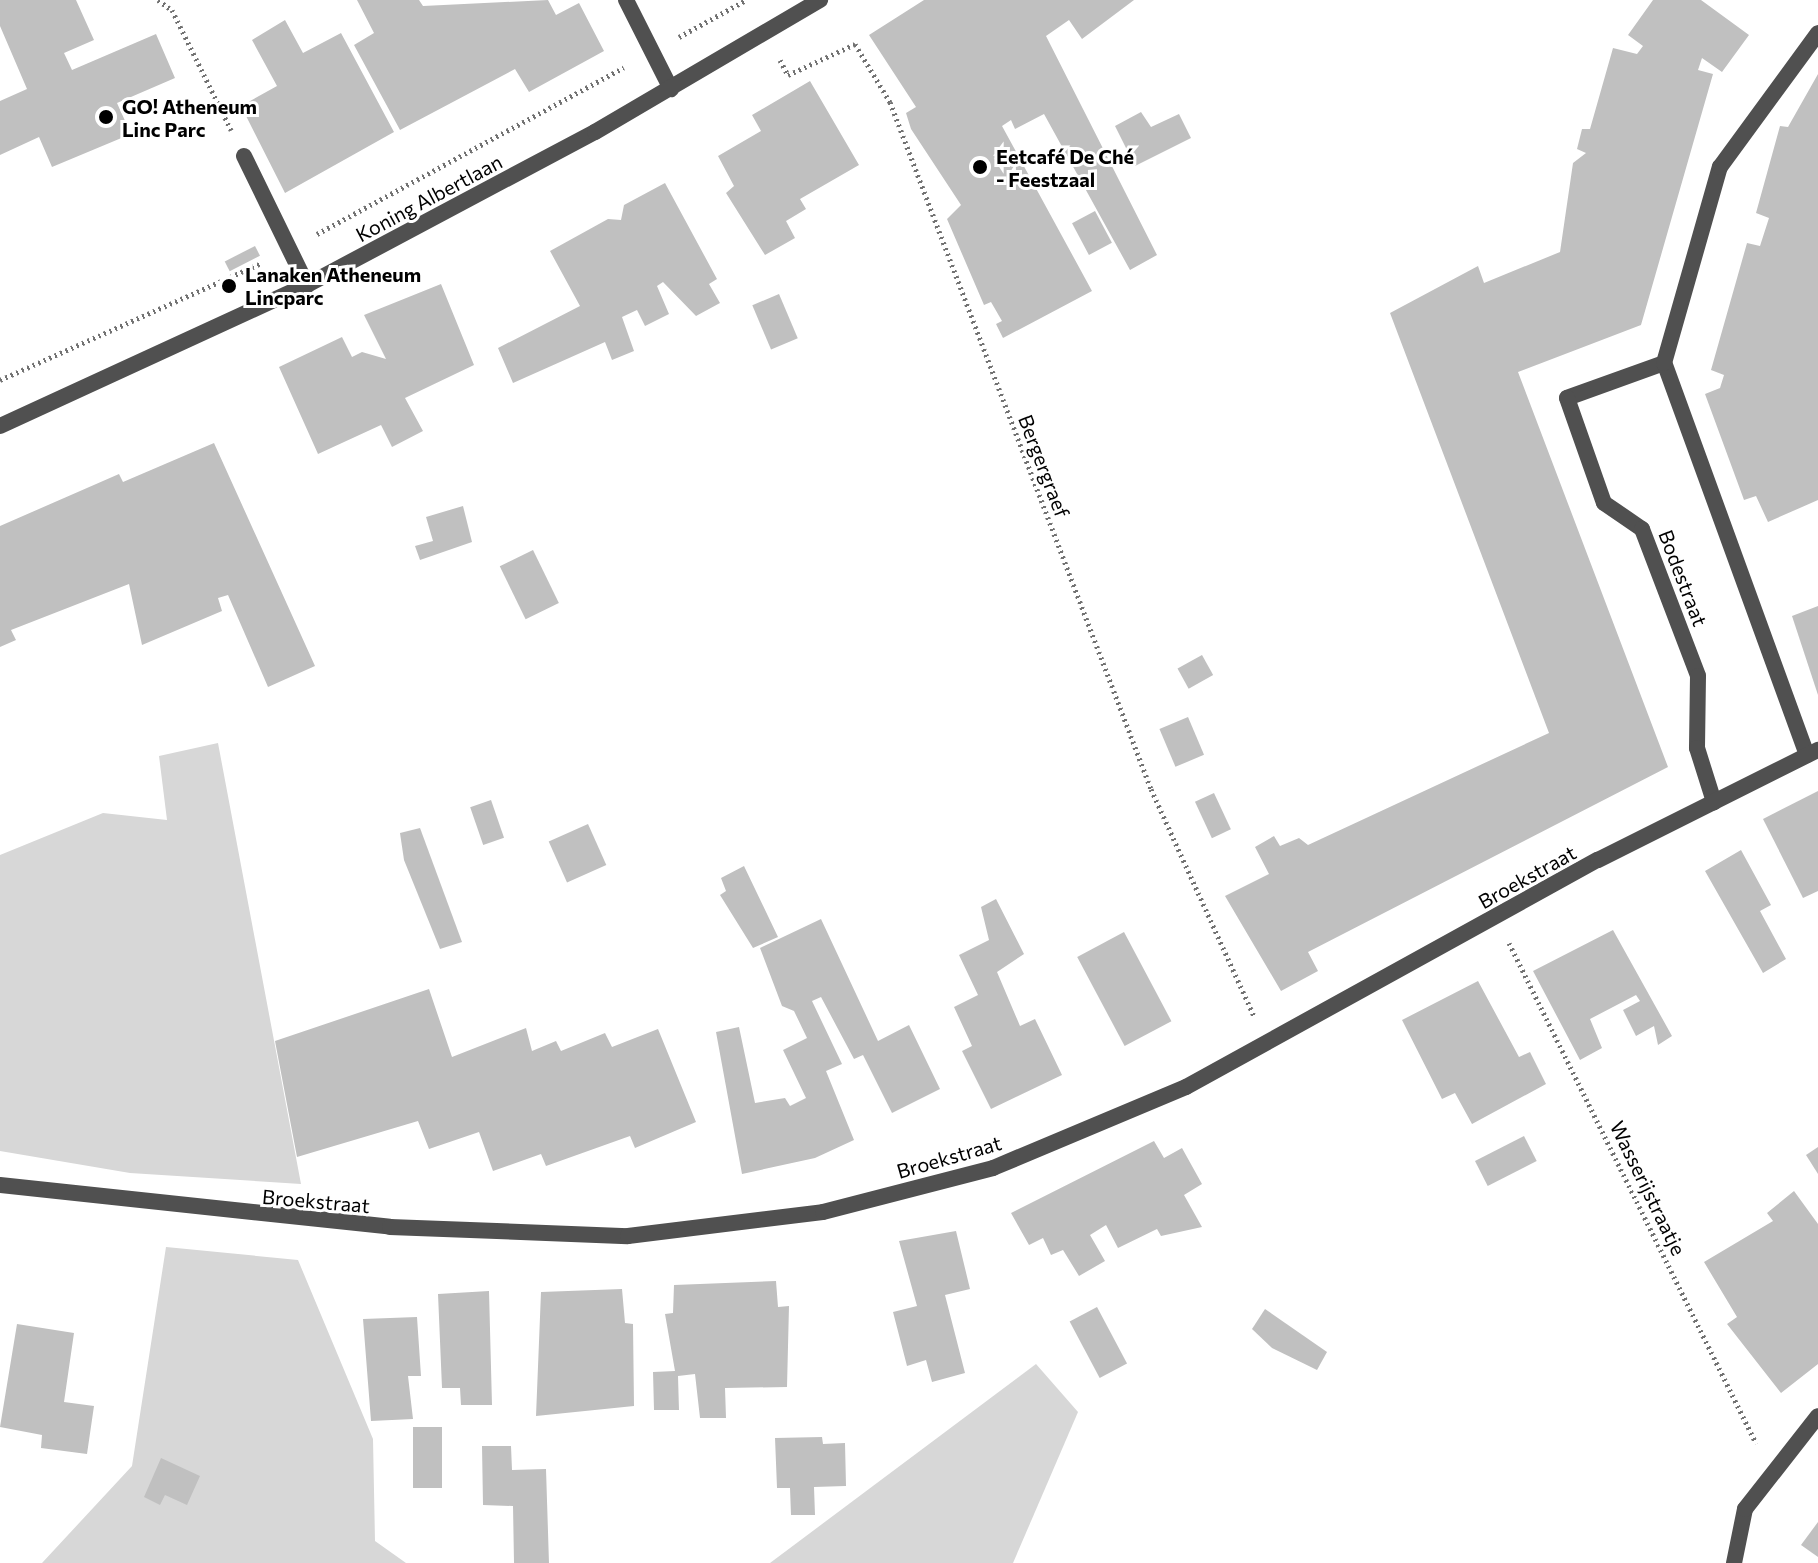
<!DOCTYPE html>
<html>
<head>
<meta charset="utf-8">
<style>
  body { margin:0 }
  #map { position:relative; width:1818px; height:1563px; overflow:hidden; background:#fff; font-family:Commissioner,sans-serif }
  div>[style] { position:absolute }
  .green>* { inset:0; background:#d7d7d7 }
  .building>* { inset:0; background:#c0c0c0; transform-origin:0 0 }
  .path>* { height:5px; margin-top:-2.5px; transform-origin:0; background:repeating-linear-gradient(90deg,#727272 0 2px,transparent 0 6px) }
  .lane>* { height:16px; margin:-8px; padding:0 8px; transform-origin:8px; border-radius:8px; background:#505050 }
  .street>* { height:16px; margin:-8px; padding:0 8px; transform-origin:8px; border-radius:8px; background:#505050 }
  .dots>* { width:22px; height:22px; translate:-50% -50%; box-sizing:border-box; border:4px solid #fff; border-radius:50% }
  span { translate:-50% -50%; white-space:nowrap; text-align:center; line-height:1.15; -webkit-text-stroke:6px #fff; paint-order:stroke }
  .poi-label { font-size:20px; color:#000; font-weight:700 }
  .left { translate:0 -50%; text-align:left }
  .street-label { font-size:20px; color:#000 }
</style>
</head>
<body>
<div id="map">
  <div class="green">
    <div style="clip-path:polygon(218px 743px,301px 1184px,130px 1173px,0 1151px,0 855px,103px 813px,167px 820px,159px 756px)"></div>
    <div style="clip-path:polygon(166px 1247px,298px 1260px,373px 1439px,375px 1541px,406px 1563px,42px 1563px,132px 1466px)"></div>
    <div style="clip-path:polygon(1036px 1364px,1078px 1412px,1013px 1563px,770px 1563px)"></div>
  </div>
  <div class="building">
    <div style="clip-path:polygon(0 0,76px 0,94px 40px,64px 53px,72px 70px,156px 34px,175px 78px,117px 103px,131px 134px,52px 167px,39px 137px,0 155px,0 101px,27px 89px,0 26px)"></div>
    <div style="clip-path:polygon(357px 0,419px 0,423px 6px,548px 0,556px 15px,579px 3px,604px 51px,529px 92px,515px 69px,400px 130px,354px 45px,374px 33px)"></div>
    <div style="clip-path:polygon(924px 0,1134px 0,1082px 39px,1069px 20px,1046px 36px,1157px 255px,1130px 270px,1044px 114px,1015px 129px,1011px 120px,1002px 126px,1092px 291px,1003px 338px,996px 324px,1002px 321px,991px 302px,984px 305px,947px 219px,961px 205px,911px 129px,906px 113px,916px 107px,869px 35px)"></div>
    <div style="clip-path:polygon(1653px 0,1701px 0,1749px 35px,1722px 72px,1702px 58px,1698px 70px,1713px 74px,1641px 325px,1518px 372px,1668px 767px,1308px 952px,1318px 971px,1281px 991px,1225px 896px,1269px 874px,1255px 847px,1274px 836px,1280px 846px,1299px 838px,1308px 845px,1549px 733px,1390px 313px,1478px 266px,1484px 283px,1560px 252px,1573px 163px,1586px 153px,1577px 149px,1582px 129px,1590px 129px,1613px 48px,1637px 54px,1643px 46px,1628px 35px)"></div>
    <div style="clip-path:polygon(285px 20px,303px 53px,341px 33px,394px 132px,285px 193px,241px 106px,277px 86px,252px 40px)"></div>
    <div style="clip-path:polygon(1818px 74px,1818px 500px,1768px 522px,1756px 496px,1744px 500px,1705px 394px,1720px 388px,1724px 375px,1711px 370px,1747px 243px,1760px 246px,1769px 218px,1756px 213px,1780px 126px,1788px 127px)"></div>
    <div style="clip-path:polygon(810px 81px,859px 165px,800px 199px,806px 209px,786px 221px,795px 238px,765px 255px,726px 193px,734px 186px,718px 156px,761px 131px,752px 115px)"></div>
    <div style="clip-path:polygon(1141px 112px,1151px 127px,1179px 114px,1191px 138px,1135px 166px,1115px 126px)"></div>
    <div style="clip-path:polygon(665px 183px,717px 279px,709px 284px,720px 303px,696px 316px,663px 282px,657px 286px,669px 314px,645px 326px,637px 310px,622px 317px,634px 351px,612px 360px,605px 342px,513px 383px,498px 348px,580px 306px,550px 251px,608px 219px,621px 220px,624px 205px)"></div>
    <div style="left:1095px;top:211px;width:36px;height:26px;rotate:62deg"></div>
    <div style="left:255px;top:246px;width:11px;height:34px;rotate:63deg"></div>
    <div style="clip-path:polygon(441px 284px,474px 365px,405px 398px,423px 431px,392px 447px,381px 425px,318px 454px,279px 367px,342px 337px,352px 357px,362px 352px,386px 359px,364px 315px)"></div>
    <div style="left:779px;top:294px;width:48px;height:29px;rotate:67deg"></div>
    <div style="clip-path:polygon(214px 443px,315px 666px,268px 687px,228px 595px,218px 598px,222px 611px,142px 645px,129px 584px,11px 630px,16px 640px,0 647px,0 526px,119px 474px,123px 482px)"></div>
    <div style="clip-path:polygon(463px 506px,472px 542px,420px 560px,415px 546px,433px 541px,426px 517px)"></div>
    <div style="left:533px;top:550px;width:59px;height:37px;rotate:64deg"></div>
    <div style="clip-path:polygon(1818px 606px,1818px 695px,1792px 616px)"></div>
    <div style="left:1202px;top:655px;width:23px;height:28px;rotate:61deg"></div>
    <div style="left:1188px;top:717px;width:41px;height:31px;rotate:67deg"></div>
    <div style="clip-path:polygon(1818px 791px,1818px 891px,1803px 898px,1763px 819px)"></div>
    <div style="left:1214px;top:793px;width:40px;height:21px;rotate:65deg"></div>
    <div style="left:491px;top:800px;width:40px;height:22px;rotate:71deg"></div>
    <div style="left:588px;top:824px;width:45px;height:43px;rotate:66deg"></div>
    <div style="clip-path:polygon(420px 828px,462px 942px,440px 949px,404px 860px,400px 833px)"></div>
    <div style="clip-path:polygon(1741px 850px,1771px 905px,1760px 911px,1786px 959px,1763px 973px,1705px 871px)"></div>
    <div style="clip-path:polygon(744px 866px,778px 937px,753px 948px,720px 895px,726px 891px,721px 878px)"></div>
    <div style="clip-path:polygon(996px 899px,1024px 954px,997px 972px,1020px 1026px,1035px 1019px,1062px 1075px,991px 1109px,962px 1051px,972px 1046px,954px 1007px,978px 995px,959px 955px,989px 940px,981px 907px)"></div>
    <div style="clip-path:polygon(821px 919px,878px 1041px,909px 1025px,940px 1089px,892px 1113px,863px 1055px,854px 1059px,821px 997px,812px 1001px,842px 1064px,826px 1071px,854px 1140px,815px 1158px,742px 1174px,716px 1032px,739px 1027px,755px 1103px,785px 1098px,790px 1106px,806px 1098px,783px 1050px,807px 1038px,794px 1011px,782px 1006px,760px 948px)"></div>
    <div style="clip-path:polygon(1613px 930px,1672px 1036px,1658px 1045px,1654px 1026px,1636px 1036px,1623px 1010px,1640px 1001px,1636px 995px,1590px 1019px,1602px 1048px,1580px 1060px,1533px 971px)"></div>
    <div style="left:1124px;top:932px;width:101px;height:53px;rotate:62deg"></div>
    <div style="clip-path:polygon(1478px 981px,1519px 1057px,1530px 1052px,1546px 1084px,1472px 1124px,1455px 1093px,1442px 1099px,1402px 1020px)"></div>
    <div style="clip-path:polygon(429px 989px,452px 1057px,526px 1028px,532px 1051px,556px 1041px,561px 1051px,605px 1033px,612px 1047px,658px 1029px,696px 1122px,635px 1148px,630px 1136px,546px 1166px,541px 1154px,493px 1171px,479px 1132px,429px 1149px,418px 1121px,297px 1157px,275px 1041px)"></div>
    <div style="left:1524px;top:1136px;width:28px;height:55px;rotate:63deg"></div>
    <div style="clip-path:polygon(1154px 1141px,1164px 1158px,1182px 1148px,1202px 1184px,1184px 1195px,1202px 1227px,1161px 1236px,1157px 1229px,1118px 1248px,1106px 1225px,1090px 1235px,1105px 1261px,1079px 1276px,1063px 1250px,1051px 1255px,1043px 1238px,1029px 1245px,1011px 1213px)"></div>
    <div style="clip-path:polygon(1818px 1147px,1818px 1174px,1806px 1155px)"></div>
    <div style="clip-path:polygon(1794px 1191px,1818px 1224px,1818px 1364px,1781px 1393px,1727px 1324px,1737px 1317px,1704px 1262px,1773px 1221px,1767px 1213px)"></div>
    <div style="clip-path:polygon(956px 1231px,970px 1289px,945px 1295px,965px 1373px,932px 1382px,926px 1360px,907px 1366px,893px 1312px,917px 1306px,899px 1241px)"></div>
    <div style="clip-path:polygon(776px 1281px,778px 1307px,789px 1306px,787px 1387px,725px 1388px,726px 1418px,700px 1418px,695px 1374px,678px 1376px,679px 1410px,654px 1410px,653px 1372px,675px 1371px,665px 1314px,673px 1313px,674px 1285px)"></div>
    <div style="clip-path:polygon(622px 1289px,625px 1323px,633px 1324px,634px 1406px,536px 1416px,541px 1292px)"></div>
    <div style="clip-path:polygon(489px 1291px,492px 1405px,461px 1405px,460px 1388px,442px 1388px,438px 1294px)"></div>
    <div style="left:1097px;top:1307px;width:64px;height:31px;rotate:62deg"></div>
    <div style="clip-path:polygon(1265px 1309px,1327px 1352px,1317px 1370px,1272px 1348px,1252px 1329px)"></div>
    <div style="clip-path:polygon(417px 1317px,421px 1376px,408px 1376px,413px 1419px,371px 1421px,363px 1319px)"></div>
    <div style="clip-path:polygon(17px 1324px,74px 1333px,64px 1402px,94px 1406px,87px 1454px,41px 1448px,42px 1435px,0 1427px)"></div>
    <div style="left:413px;top:1427px;width:29px;height:61px"></div>
    <div style="clip-path:polygon(822px 1437px,823px 1444px,845px 1443px,846px 1486px,814px 1487px,815px 1515px,791px 1515px,790px 1488px,777px 1488px,775px 1438px)"></div>
    <div style="clip-path:polygon(482px 1446px,511px 1446px,512px 1470px,546px 1469px,549px 1563px,514px 1563px,513px 1506px,483px 1505px)"></div>
    <div style="clip-path:polygon(161px 1458px,200px 1476px,187px 1505px,165px 1495px,160px 1505px,144px 1497px)"></div>
    <div style="clip-path:polygon(1818px 1522px,1818px 1557px,1801px 1545px)"></div>
  </div>
  <div class="path">
    <div style="left:158px;top:0;width:17px;rotate:36deg"></div>
    <div style="left:172px;top:10px;width:134px;rotate:63.8deg"></div>
    <div style="left:679px;top:37px;width:77px;rotate:-28.9deg"></div>
    <div style="left:780px;top:60px;width:17px;rotate:62deg"></div>
    <div style="left:788px;top:75px;width:74px;rotate:-24.8deg"></div>
    <div style="left:855px;top:44px;width:68px;rotate:58.9deg"></div>
    <div style="left:890px;top:102px;width:735px;rotate:69.2deg"></div>
    <div style="left:1151px;top:789px;width:249px;rotate:65.6deg"></div>
    <div style="left:317px;top:234px;width:349px;rotate:-28.5deg"></div>
    <div style="left:0;top:380px;width:287px;rotate:-24.1deg"></div>
    <div style="left:1509px;top:943px;width:558px;rotate:63.71deg"></div>
  </div>
  <div class="lane">
    <div style="left:244px;top:156px;width:144px;rotate:64deg"></div>
  </div>
  <div class="street">
    <div style="left:626px;top:0;width:100px;rotate:63.2deg"></div>
    <div style="left:1664px;top:363px;width:103px;rotate:160.2deg"></div>
    <div style="left:1567px;top:398px;width:111px;rotate:70.6deg"></div>
    <div style="left:1604px;top:503px;width:46px;rotate:34.4deg"></div>
    <div style="left:1642px;top:529px;width:157px;rotate:69.1deg"></div>
    <div style="left:1698px;top:676px;width:72px;rotate:90.8deg"></div>
    <div style="left:1697px;top:748px;width:57px;rotate:72.5deg"></div>
    <div style="left:0;top:426px;width:338px;rotate:-24.7deg"></div>
    <div style="left:307px;top:285px;width:326px;rotate:-28deg"></div>
    <div style="left:595px;top:132px;width:261px;rotate:-30.4deg"></div>
    <div style="left:1807px;top:755px;width:417px;rotate:-110deg"></div>
    <div style="left:1664px;top:363px;width:204px;rotate:-74.1deg"></div>
    <div style="left:1720px;top:167px;width:166px;rotate:-53.8deg"></div>
    <div style="left:0;top:1185px;width:392px;rotate:6.1deg"></div>
    <div style="left:390px;top:1227px;width:238px;rotate:2.2deg"></div>
    <div style="left:628px;top:1236px;width:196px;rotate:-7deg"></div>
    <div style="left:823px;top:1212px;width:176px;rotate:-14.5deg"></div>
    <div style="left:993px;top:1168px;width:209px;rotate:-22.8deg"></div>
    <div style="left:1186px;top:1087px;width:470px;rotate:-28.9deg"></div>
    <div style="left:1598px;top:860px;width:246px;rotate:-26.6deg"></div>
    <div style="left:1734px;top:1563px;width:55px;rotate:-78.5deg"></div>
    <div style="left:1745px;top:1509px;width:118px;rotate:-51.9deg"></div>
  </div>
  <div class="dots">
    <div style="left:106px;top:117px;background:#000"></div>
    <div style="left:980px;top:167px;background:#000"></div>
    <div style="left:229px;top:286px;background:#000"></div>
  </div>
  <div class="poi-label">
    <span class="left" style="left:122px;top:118px">GO! Atheneum<br>Linc Parc</span>
    <span class="left" style="left:996px;top:168px">Eetcafé De Ché<br>- Feestzaal</span>
    <span class="left" style="left:245px;top:286px">Lanaken Atheneum<br>Lincparc</span>
  </div>
  <div class="street-label">
    <span style="left:429px;top:198px;rotate:-28deg">Koning Albertlaan</span>
    <span style="left:1044px;top:466px;rotate:69deg">Bergergraef</span>
    <span style="left:1683px;top:578px;rotate:69deg">Bodestraat</span>
    <span style="left:1527px;top:877px;rotate:-29deg">Broekstraat</span>
    <span style="left:949px;top:1157px;rotate:-16deg">Broekstraat</span>
    <span style="left:1648px;top:1188px;rotate:64deg">Wasserijstraatje</span>
    <span style="left:316px;top:1201px;rotate:5deg">Broekstraat</span>
  </div>
</div>
</body>
</html>
